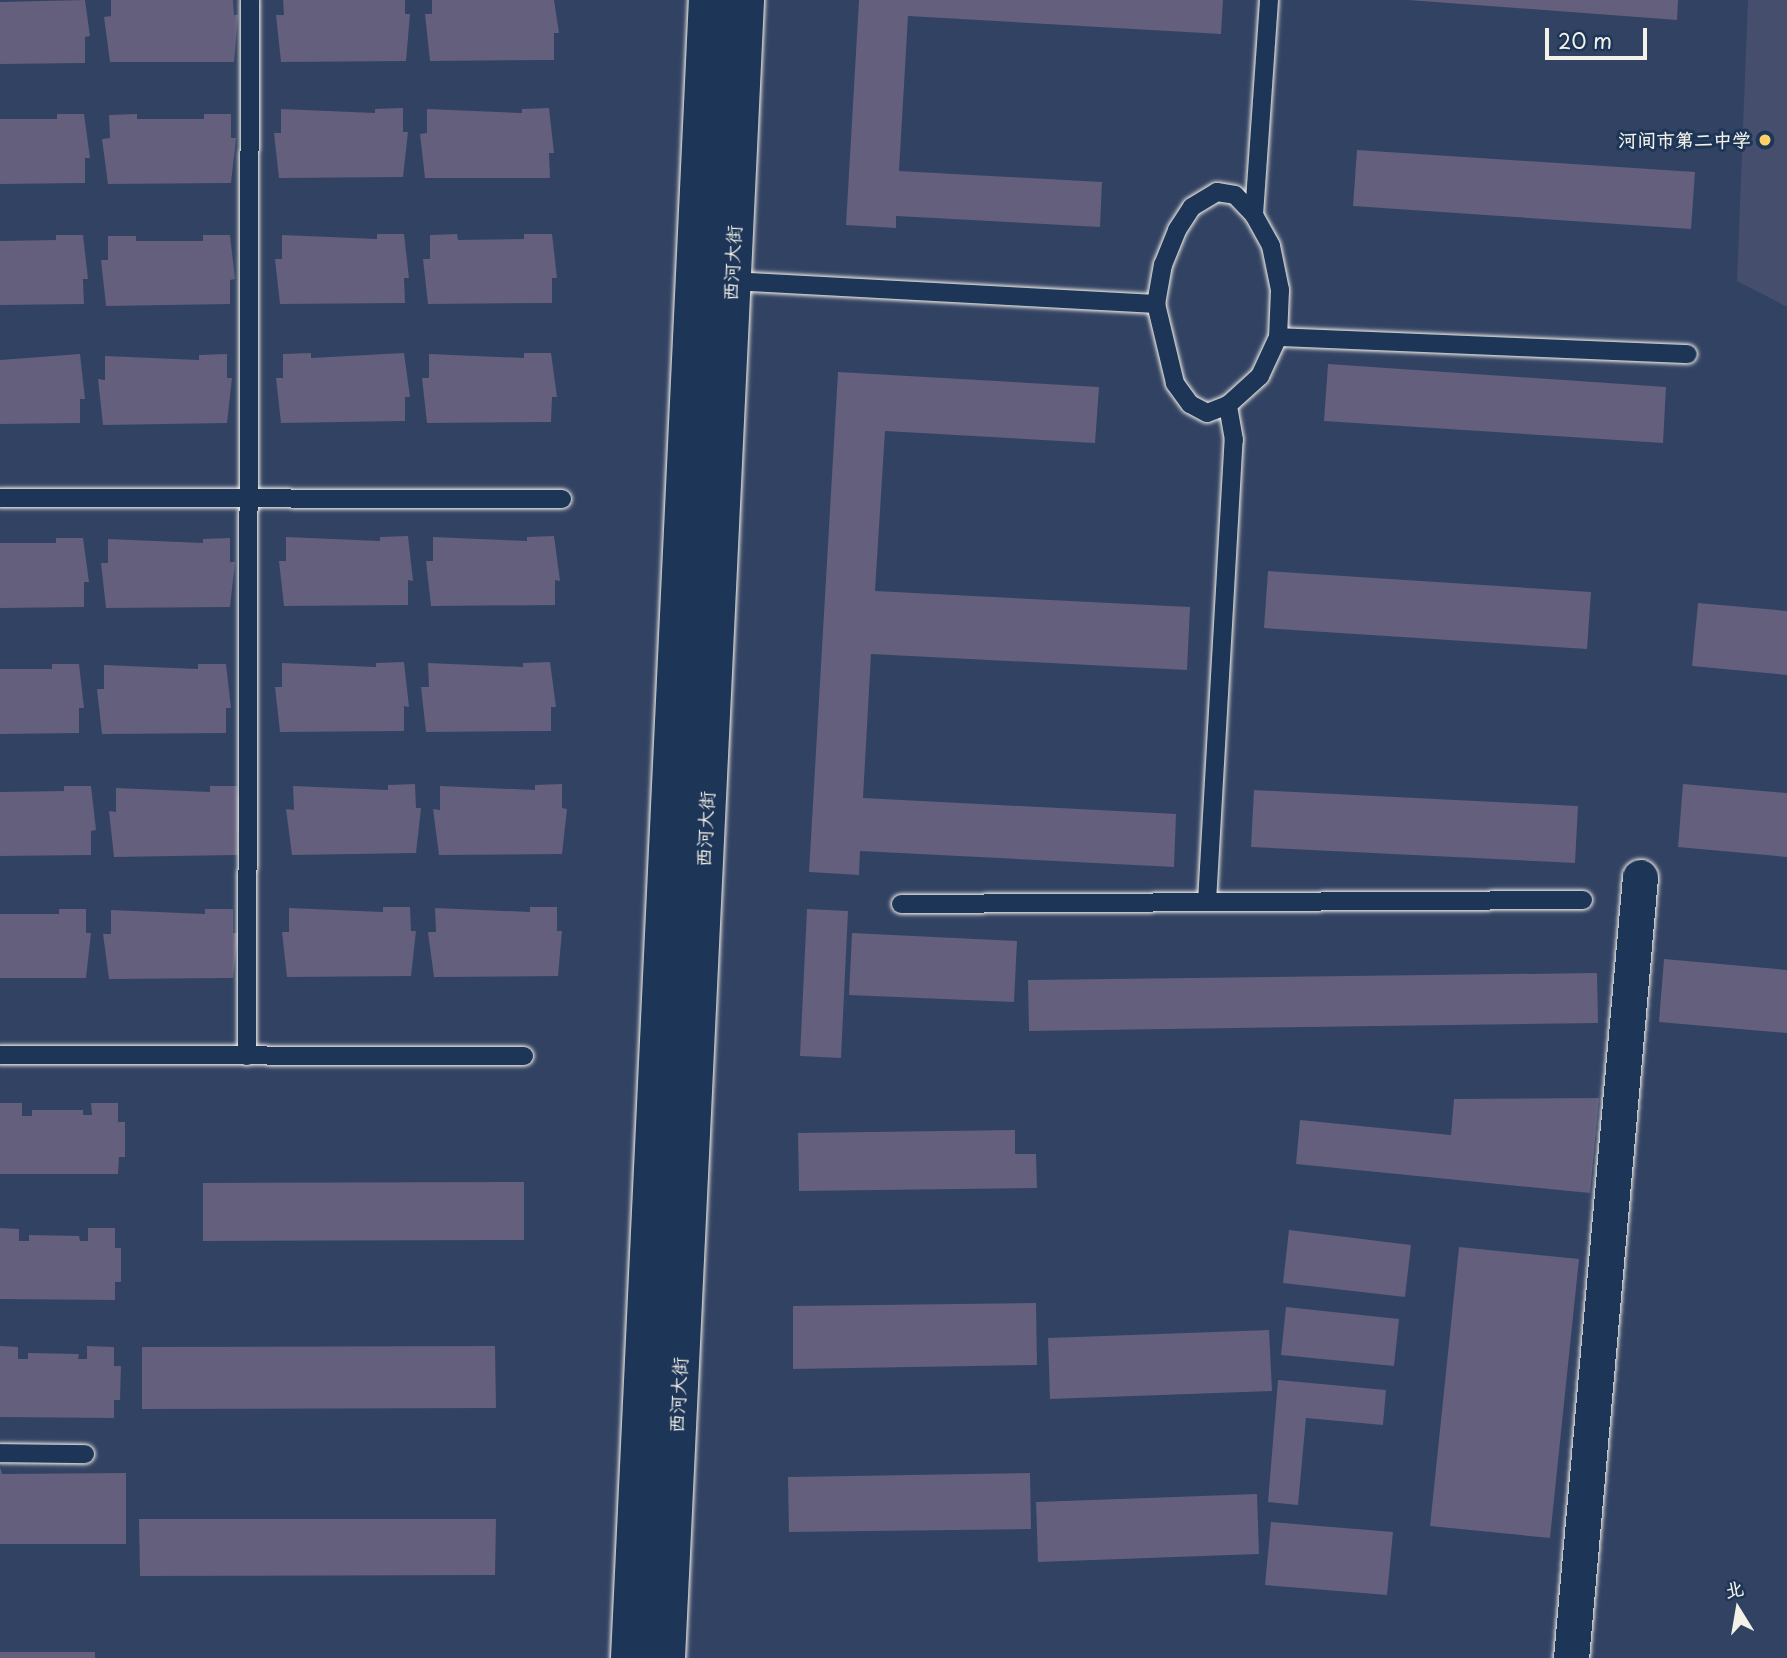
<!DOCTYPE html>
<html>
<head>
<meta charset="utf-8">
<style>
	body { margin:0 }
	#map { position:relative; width:1787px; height:1658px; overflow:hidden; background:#324262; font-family:"Playpen Sans","LXGW WenKai TC",sans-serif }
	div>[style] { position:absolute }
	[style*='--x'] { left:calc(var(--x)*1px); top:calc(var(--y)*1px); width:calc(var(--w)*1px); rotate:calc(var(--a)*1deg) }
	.built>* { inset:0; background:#454e6d }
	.building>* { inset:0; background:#635f7c }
	.roads { filter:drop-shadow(0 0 2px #f4f1e8) drop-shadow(0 0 2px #f4f1e8) }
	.service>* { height:18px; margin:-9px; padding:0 9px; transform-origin:9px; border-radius:9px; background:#1d3557 }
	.minor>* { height:35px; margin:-17.5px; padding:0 17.5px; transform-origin:17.5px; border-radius:17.5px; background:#1d3557 }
	.tertiary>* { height:38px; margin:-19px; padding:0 19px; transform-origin:19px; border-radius:19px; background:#1d3557 }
	.dots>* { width:19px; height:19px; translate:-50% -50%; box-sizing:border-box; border:4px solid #1d3557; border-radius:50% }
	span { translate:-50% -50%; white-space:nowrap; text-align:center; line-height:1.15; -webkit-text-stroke:6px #1d3557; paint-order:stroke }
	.poi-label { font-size:19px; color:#f4f1e8; font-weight:700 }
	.right { translate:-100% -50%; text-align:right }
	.street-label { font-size:19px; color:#f4f1e8 }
	.north { position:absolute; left:1703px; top:1574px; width:70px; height:70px; -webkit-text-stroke:5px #1d3557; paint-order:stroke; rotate:349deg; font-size:19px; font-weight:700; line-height:28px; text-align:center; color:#f4f1e8 }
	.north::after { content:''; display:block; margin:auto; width:24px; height:32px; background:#f4f1e8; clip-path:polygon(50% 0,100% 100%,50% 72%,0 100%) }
	.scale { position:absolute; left:1545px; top:28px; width:102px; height:32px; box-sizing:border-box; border:4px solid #f4f1e8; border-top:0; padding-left:9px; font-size:21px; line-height:24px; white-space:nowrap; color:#f4f1e8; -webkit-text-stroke:5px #1d3557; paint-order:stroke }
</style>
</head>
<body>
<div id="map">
	<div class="built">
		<i style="clip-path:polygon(1748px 0,1787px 0,1787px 307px,1737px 281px)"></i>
	</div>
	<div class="building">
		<i style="clip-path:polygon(85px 0,90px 36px,85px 37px,85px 63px,0 64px,0 2px)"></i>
		<i style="clip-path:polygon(111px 0,233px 0,234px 15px,238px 15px,234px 62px,110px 62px,104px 17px,111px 16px)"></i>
		<i style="clip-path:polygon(283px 0,405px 0,405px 14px,410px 14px,406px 61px,281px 62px,276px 15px,284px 15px)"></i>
		<i style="clip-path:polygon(432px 0,554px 0,559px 33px,554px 33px,554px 60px,430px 61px,425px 14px,432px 14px)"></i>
		<i style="clip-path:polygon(859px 0,1223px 0,1221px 34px,908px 16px,899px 171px,1102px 182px,1100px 227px,896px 216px,896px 228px,846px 225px)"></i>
		<i style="clip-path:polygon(1408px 0,1678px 0,1677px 20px)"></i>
		<i style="clip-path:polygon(403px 108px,403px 132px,408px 132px,403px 177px,279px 178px,274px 133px,281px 133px,281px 109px,375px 113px,375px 109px)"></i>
		<i style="clip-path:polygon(549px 108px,554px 153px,549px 153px,550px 178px,425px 178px,420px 134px,427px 133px,427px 109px,522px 113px,522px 109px)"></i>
		<i style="clip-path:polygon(57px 114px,84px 114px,90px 158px,85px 158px,85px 183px,0 184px,0 119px,57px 119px)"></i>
		<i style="clip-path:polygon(137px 114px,137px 119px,204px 119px,204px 114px,231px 114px,231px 138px,236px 138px,231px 183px,108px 184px,102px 139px,110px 138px,109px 115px)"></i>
		<i style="clip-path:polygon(1357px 150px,1695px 172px,1691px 229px,1353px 206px)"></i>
		<i style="clip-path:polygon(377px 234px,404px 234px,409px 278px,404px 278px,405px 303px,280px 304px,275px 259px,282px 259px,282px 235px,377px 239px)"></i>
		<i style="clip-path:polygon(457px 234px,458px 240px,524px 239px,524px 234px,552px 234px,557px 278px,552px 278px,552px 303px,428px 304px,423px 259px,430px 259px,430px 235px)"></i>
		<i style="clip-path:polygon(56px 235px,83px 235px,88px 279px,83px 279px,84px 304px,0 305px,0 241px,56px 240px)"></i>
		<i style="clip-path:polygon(203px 235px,230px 235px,235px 279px,230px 280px,230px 304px,106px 306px,101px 260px,108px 260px,108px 236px,136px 236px,136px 241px,203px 241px)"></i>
		<i style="clip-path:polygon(311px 353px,311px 358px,404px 353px,410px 397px,405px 397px,405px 421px,281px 423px,276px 378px,283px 378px,283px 354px)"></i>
		<i style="clip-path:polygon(524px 353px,551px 353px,557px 397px,552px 397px,551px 422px,427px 423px,422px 378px,429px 378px,429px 354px,524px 358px)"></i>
		<i style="clip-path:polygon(80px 354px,85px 399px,80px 399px,80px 423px,0 424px,0 360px)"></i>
		<i style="clip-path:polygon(227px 354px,227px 378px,232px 378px,227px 423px,103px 425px,98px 379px,105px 380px,105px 356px,199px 360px,199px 355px)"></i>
		<i style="clip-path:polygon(1328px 364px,1666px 387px,1663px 443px,1324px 421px)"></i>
		<i style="clip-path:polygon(838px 372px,1099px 387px,1095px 443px,885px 431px,875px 591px,1190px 607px,1187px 670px,871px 654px,863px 798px,1176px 814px,1174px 867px,860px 851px,859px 875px,809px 872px)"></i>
		<i style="clip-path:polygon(408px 536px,413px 581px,408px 580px,408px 605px,284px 606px,279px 561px,286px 561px,286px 537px,380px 541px,380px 537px)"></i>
		<i style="clip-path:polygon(554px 536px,560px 581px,555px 580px,555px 605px,431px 606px,426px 561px,433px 561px,433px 537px,527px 541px,527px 537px)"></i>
		<i style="clip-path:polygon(56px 538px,83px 538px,89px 582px,84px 582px,84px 607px,0 608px,0 543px,56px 543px)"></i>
		<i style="clip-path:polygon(230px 538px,230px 562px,235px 562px,230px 607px,106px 608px,101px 563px,108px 563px,108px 539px,203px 543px,203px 539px)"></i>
		<i style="clip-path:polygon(1268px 571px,1591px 592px,1587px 649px,1264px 628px)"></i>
		<i style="clip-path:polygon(1698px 603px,1787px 611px,1787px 675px,1692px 666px)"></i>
		<i style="clip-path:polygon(404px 662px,409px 707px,404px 706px,404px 731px,280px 732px,275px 687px,282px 687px,282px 663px,376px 667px,376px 663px)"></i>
		<i style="clip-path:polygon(550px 662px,556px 707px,551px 707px,551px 731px,426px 732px,421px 687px,429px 687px,428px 663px,523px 667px,523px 663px)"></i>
		<i style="clip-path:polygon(52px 664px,79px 664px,84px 708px,79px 708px,79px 733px,0 734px,0 669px,52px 669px)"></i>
		<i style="clip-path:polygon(198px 664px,226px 664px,231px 708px,226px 708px,226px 733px,102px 734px,97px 689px,104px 689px,104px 665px,198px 669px)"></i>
		<i style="clip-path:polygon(415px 784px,416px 808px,421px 808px,416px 853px,292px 855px,286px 809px,294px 810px,293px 786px,388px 790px,388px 785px)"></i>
		<i style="clip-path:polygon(562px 784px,562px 808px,567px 809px,562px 854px,439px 855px,433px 809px,440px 810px,440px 786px,535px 790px,535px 785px)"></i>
		<i style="clip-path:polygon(1683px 784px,1787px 793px,1787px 857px,1678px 847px)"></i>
		<i style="clip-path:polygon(64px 786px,91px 786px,96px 830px,91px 831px,91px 855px,0 856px,0 792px,64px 791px)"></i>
		<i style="clip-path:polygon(210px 786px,237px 786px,243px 830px,238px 831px,238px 855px,114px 857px,109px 811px,116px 812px,116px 788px,210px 792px)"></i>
		<i style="clip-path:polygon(1254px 790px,1578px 806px,1575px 863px,1251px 847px)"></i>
		<i style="clip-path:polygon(383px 907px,410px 907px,411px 931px,416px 931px,411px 976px,287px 977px,282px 932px,289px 932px,289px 908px,383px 912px)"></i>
		<i style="clip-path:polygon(530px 907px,557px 907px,557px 931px,562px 931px,558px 976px,434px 977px,428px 932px,436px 932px,435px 908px,530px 912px)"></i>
		<i style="clip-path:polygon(59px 909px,86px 909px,86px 933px,91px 933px,86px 978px,0 978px,0 914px,59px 914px)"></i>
		<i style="clip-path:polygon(205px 909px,233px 909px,233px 933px,238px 933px,233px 978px,109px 979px,103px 934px,111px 934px,111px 910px,205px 914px)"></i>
		<i style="clip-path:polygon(807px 909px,848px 911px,841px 1058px,800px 1056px)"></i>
		<i style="clip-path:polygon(852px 933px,1017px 941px,1014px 1002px,849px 995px)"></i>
		<i style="clip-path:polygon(1664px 959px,1787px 970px,1787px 1033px,1659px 1022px)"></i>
		<i style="clip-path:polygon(1597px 973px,1598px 1023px,1029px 1031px,1028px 980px)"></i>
		<i style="clip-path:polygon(1599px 1098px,1590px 1193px,1296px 1164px,1300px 1120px,1451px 1135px,1454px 1099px)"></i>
		<i style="clip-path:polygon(0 1103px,22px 1103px,22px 1116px,32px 1116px,32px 1110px,83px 1110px,83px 1115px,92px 1115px,91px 1103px,118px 1103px,118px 1122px,125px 1122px,125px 1157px,119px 1157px,118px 1174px,0 1174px)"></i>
		<i style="clip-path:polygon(1015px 1130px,1015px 1154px,1036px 1154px,1037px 1188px,799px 1191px,798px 1133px)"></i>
		<i style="clip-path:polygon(524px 1182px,524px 1240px,203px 1241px,203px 1183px)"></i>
		<i style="clip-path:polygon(0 1228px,19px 1229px,19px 1241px,29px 1241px,29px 1235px,79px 1236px,80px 1241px,88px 1241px,88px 1228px,115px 1228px,115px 1248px,121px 1248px,121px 1282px,115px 1282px,115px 1300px,0 1299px)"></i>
		<i style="clip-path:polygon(1289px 1230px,1411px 1245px,1405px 1297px,1283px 1283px)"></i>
		<i style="clip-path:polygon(1459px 1247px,1579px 1259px,1550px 1538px,1430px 1526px)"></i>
		<i style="clip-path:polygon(1036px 1303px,1037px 1365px,793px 1369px,793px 1306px)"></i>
		<i style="clip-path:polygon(1286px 1307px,1399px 1319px,1394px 1366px,1281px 1355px)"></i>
		<i style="clip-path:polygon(1269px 1330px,1272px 1391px,1050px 1399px,1048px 1338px)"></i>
		<i style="clip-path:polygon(0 1346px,18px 1347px,18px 1359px,28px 1359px,28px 1353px,79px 1354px,78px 1359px,87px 1359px,87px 1346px,114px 1347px,114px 1366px,121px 1366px,120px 1400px,114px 1400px,114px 1418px,0 1417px)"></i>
		<i style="clip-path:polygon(495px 1346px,496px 1408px,142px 1409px,142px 1347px)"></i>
		<i style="clip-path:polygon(1278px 1380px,1386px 1390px,1383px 1425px,1306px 1418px,1298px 1505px,1268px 1502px)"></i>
		<i style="clip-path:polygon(0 1467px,2px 1474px,126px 1473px,126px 1544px,0 1544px)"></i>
		<i style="clip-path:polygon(1030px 1473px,1031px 1529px,789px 1532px,788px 1477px)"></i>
		<i style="clip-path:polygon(1257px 1494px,1259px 1554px,1038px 1562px,1036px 1502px)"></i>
		<i style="clip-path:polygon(139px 1519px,496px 1519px,495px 1575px,140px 1576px)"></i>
		<i style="clip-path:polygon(1271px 1522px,1393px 1532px,1387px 1595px,1265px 1585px)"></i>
		<i style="clip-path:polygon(0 1652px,95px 1652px,95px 1658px,0 1658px)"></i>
	</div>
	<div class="roads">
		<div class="service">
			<i style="--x:1217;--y:192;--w:18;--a:9"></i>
			<i style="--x:1235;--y:195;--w:28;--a:46"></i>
			<i style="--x:1254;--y:215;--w:35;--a:61"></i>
			<i style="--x:1271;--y:246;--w:45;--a:78.4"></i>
			<i style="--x:1280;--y:290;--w:47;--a:92.4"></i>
			<i style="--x:1278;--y:337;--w:43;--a:114.8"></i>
			<i style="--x:1260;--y:376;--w:43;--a:137.8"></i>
			<i style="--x:1228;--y:405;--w:22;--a:159"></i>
			<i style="--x:1207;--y:413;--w:19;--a:-152"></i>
			<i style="--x:1190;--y:404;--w:26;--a:-126"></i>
			<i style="--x:1175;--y:383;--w:81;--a:-103.5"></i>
			<i style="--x:1156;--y:304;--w:40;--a:-80"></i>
			<i style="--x:1163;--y:265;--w:38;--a:-68"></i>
			<i style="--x:1177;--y:230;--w:27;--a:-57"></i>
			<i style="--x:1192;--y:207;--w:29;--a:-31"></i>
			<i style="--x:1254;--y:215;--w:216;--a:-86"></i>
			<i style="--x:731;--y:281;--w:426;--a:3.1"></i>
			<i style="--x:1278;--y:337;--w:410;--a:2.4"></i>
			<i style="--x:0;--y:498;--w:562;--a:0.1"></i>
			<i style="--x:1207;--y:902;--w:463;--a:-86.7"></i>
			<i style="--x:1234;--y:440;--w:36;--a:-100"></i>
			<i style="--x:901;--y:904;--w:682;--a:-0.34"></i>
			<i style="--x:0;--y:1055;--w:524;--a:0.11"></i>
			<i style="--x:247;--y:1056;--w:1056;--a:-89.84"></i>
			<i style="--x:0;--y:1453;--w:85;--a:0.7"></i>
		</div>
		<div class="minor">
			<i style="--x:1571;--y:1658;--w:784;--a:-84.95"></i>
		</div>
		<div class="tertiary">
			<i style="--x:630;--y:1658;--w:1660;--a:-87.31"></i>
			<i style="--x:666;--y:1658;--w:1660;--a:-87.27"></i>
		</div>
	</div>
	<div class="dots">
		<i style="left:1765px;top:140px;background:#ffd166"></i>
	</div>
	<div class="poi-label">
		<span class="right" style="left:1751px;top:140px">河间市第二中学</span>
	</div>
	<div class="street-label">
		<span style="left:732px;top:263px;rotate:-87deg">西河大街</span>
		<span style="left:705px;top:829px;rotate:-87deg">西河大街</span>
		<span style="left:678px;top:1395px;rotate:-87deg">西河大街</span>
	</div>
	<div class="north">北</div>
	<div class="scale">20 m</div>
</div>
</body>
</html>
